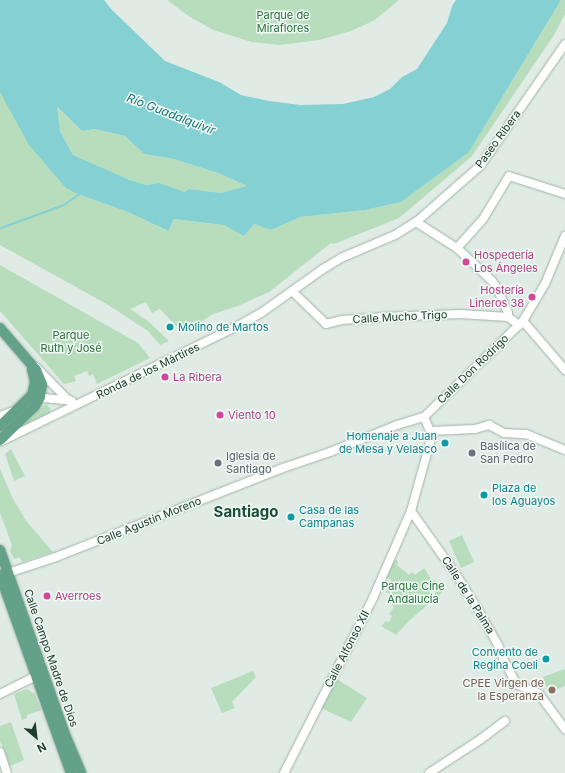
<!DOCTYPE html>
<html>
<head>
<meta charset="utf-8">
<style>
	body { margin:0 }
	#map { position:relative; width:565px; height:773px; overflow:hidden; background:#dfebe4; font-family:Inter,sans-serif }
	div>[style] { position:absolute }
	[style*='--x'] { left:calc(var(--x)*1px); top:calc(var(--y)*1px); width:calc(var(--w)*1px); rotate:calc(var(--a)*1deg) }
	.green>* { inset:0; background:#b7ddbd }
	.water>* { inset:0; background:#85d0d2 }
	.stream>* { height:2px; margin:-1px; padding:0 1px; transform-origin:1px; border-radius:1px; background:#85d0d2 }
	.roads { filter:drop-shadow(0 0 1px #a2b3aa) drop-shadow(0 0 1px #a2b3aa) }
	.minor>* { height:8px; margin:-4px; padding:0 4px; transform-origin:4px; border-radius:4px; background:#fff }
	.major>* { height:10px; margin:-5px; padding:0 5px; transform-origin:5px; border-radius:5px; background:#63a289 }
	.dots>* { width:11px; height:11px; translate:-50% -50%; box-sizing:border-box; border:2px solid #f0f8f3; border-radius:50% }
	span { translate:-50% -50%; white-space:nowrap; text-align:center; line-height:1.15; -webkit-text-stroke:3px #f0f8f3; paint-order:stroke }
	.park-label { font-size:11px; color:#29733c }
	.street-label { font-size:11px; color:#203c30 }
	.hotel-label { font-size:11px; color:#b23c85 }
	.left { translate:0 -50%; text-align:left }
	.right { translate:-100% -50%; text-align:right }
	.culture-label { font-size:11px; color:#0d838f }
	.worship-label { font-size:11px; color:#5b616d }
	.education-label { font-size:11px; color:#785e54 }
	.water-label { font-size:12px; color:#197579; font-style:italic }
	.district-label { font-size:15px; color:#1c4e3b; font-weight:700 }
	.north { position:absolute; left:16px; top:717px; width:40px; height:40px; -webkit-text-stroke:3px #f0f8f3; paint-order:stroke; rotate:152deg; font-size:11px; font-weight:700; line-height:16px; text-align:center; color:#203c30 }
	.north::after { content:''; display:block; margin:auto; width:14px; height:18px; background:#203c30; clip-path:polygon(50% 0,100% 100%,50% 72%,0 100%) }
</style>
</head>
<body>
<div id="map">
	<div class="green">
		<i style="clip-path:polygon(167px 0,399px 0,375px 20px,351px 31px,319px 40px,280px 45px,252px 42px,213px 30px,187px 15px)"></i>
		<i style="clip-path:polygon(561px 0,565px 0,565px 14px,554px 35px,472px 156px,458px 168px,399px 218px,334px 244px,331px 243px,269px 292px,238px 306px,213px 314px,183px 333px,160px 309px,152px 313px,146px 302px,130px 309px,149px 322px,169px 341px,160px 345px,148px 331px,105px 303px,0 245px,0 92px,66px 188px,75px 193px,128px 212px,167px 231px,174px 219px,224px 225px,244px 236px,254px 224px,271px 230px,300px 217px,365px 210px,401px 202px,469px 152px)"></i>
		<i style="clip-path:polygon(56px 107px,82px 131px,95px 129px,125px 136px,144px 154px,174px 159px,221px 174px,248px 186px,221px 193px,189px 189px,185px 192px,159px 183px,146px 185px,130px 180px,73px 155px,60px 131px)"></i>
		<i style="clip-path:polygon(0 265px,138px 343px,150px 358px,97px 384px,93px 374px,89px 376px,87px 371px,74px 376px,76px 381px,64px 384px,0 311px)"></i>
		<i style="clip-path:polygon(46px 404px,51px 409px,48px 415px,18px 429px)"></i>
		<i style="clip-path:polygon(11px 449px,25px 476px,14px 481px,5px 454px)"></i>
		<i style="clip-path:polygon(0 469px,13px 499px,27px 522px,53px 552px,22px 562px,20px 557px,14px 559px,10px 551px,12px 545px,0 513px)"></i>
		<i style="clip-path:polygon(462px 535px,474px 562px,461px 568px,449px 541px)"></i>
		<i style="clip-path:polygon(393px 559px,398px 561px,397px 565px,409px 575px,412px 572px,415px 575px,424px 568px,431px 579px,440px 583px,445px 590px,411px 619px,396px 635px,381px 626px,386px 621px,389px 622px,392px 616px,389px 614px,394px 607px,392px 606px,395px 596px,386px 592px,391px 579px,384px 577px)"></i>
		<i style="clip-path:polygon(565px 669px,565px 686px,548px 693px,543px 677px)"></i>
		<i style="clip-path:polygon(253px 671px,256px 677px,232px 702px,235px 708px,222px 713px,211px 688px)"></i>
		<i style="clip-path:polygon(335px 678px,367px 698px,351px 722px,321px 708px)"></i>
		<i style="clip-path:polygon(27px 689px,35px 694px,41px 710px,27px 715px,27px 718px,22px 720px,14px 694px)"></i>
		<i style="clip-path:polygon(11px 722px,24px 760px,10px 766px,0 741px,0 726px)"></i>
	</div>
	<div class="water">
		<i style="clip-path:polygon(evenodd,0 0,104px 0,111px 9px,165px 61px,219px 82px,241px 95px,269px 101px,300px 105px,343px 104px,374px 97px,390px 89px,402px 77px,417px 69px,447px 23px,452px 6px,456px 0,561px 0,469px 152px,401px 202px,365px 210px,300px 217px,271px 230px,254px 224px,244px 236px,224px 225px,174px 219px,168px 231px,128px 212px,75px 193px,66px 188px,29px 145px,0 92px,0 0,57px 107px,82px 131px,95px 129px,125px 136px,144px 154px,174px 159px,221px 174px,247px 186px,221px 193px,189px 189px,185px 192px,159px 183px,146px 185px,130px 180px,73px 155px,60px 131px,57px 107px)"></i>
	</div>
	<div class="stream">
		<i style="--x:1;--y:228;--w:67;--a:-20.1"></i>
		<i style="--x:64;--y:205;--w:19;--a:-35"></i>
	</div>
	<div class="roads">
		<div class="minor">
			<i style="--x:416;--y:222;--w:49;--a:32.4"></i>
			<i style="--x:457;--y:248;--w:48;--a:43.3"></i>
			<i style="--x:492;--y:281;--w:9;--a:54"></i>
			<i style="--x:497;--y:288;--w:27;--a:66"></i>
			<i style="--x:508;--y:313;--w:4;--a:90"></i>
			<i style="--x:457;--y:248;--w:39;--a:-48"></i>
			<i style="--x:483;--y:219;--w:50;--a:-58.8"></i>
			<i style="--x:509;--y:176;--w:59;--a:17.8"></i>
			<i style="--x:292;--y:291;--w:47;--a:44.1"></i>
			<i style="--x:326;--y:324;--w:16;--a:-14"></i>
			<i style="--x:342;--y:320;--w:39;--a:-4"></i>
			<i style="--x:381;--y:317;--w:80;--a:-2.1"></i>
			<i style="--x:461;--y:314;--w:47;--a:3.7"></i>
			<i style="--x:508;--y:317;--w:14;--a:36"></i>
			<i style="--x:523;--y:321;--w:65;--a:49.4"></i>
			<i style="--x:36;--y:367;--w:45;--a:45.9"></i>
			<i style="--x:67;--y:399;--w:5;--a:22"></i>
			<i style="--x:35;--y:397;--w:36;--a:6"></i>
			<i style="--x:0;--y:416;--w:15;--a:-20"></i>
			<i style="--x:430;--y:431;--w:45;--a:-2.5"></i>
			<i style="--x:475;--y:429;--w:15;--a:-16"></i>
			<i style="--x:489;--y:425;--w:17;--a:28"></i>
			<i style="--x:504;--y:433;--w:22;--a:3"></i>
			<i style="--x:526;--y:434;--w:42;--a:22.3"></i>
			<i style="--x:2;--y:441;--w:256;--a:-26"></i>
			<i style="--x:232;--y:329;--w:33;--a:-29"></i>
			<i style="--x:261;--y:313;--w:76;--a:-35.4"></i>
			<i style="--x:323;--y:269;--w:21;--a:-31"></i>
			<i style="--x:341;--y:258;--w:59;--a:-23.1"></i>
			<i style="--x:395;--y:235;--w:25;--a:-32"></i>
			<i style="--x:416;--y:222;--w:86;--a:-41.2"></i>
			<i style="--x:481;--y:165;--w:147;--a:-55.2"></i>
			<i style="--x:411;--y:511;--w:80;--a:54.7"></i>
			<i style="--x:457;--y:576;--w:38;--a:58"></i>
			<i style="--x:477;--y:608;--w:43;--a:60.4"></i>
			<i style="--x:498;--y:645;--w:14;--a:69"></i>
			<i style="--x:503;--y:658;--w:29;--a:63"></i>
			<i style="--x:516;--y:684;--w:25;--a:23"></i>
			<i style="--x:539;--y:694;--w:44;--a:53.4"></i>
			<i style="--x:8;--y:573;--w:51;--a:-18.4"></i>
			<i style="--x:56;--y:557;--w:241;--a:-21.4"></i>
			<i style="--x:280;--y:469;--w:53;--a:-18.8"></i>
			<i style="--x:330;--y:452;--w:72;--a:-21.9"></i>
			<i style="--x:397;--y:425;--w:28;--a:-17"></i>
			<i style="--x:424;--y:417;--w:138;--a:-44.1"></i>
			<i style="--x:523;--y:321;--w:43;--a:-59.3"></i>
			<i style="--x:545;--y:284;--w:52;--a:-67.4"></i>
			<i style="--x:0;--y:694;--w:40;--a:-26.6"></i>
			<i style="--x:0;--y:752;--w:22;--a:72"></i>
			<i style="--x:284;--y:773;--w:196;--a:-63"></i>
			<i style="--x:373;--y:598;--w:95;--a:-66.4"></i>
			<i style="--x:411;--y:511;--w:75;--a:-74.5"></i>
			<i style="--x:431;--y:439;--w:8;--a:-97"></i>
			<i style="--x:430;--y:431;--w:15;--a:-113"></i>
			<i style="--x:429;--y:773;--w:62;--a:-33.2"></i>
			<i style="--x:481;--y:739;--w:30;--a:-37"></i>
		</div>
		<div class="major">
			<i style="--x:0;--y:328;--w:55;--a:49.4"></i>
			<i style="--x:36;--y:370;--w:15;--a:67"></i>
			<i style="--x:42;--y:384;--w:13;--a:99"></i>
			<i style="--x:40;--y:397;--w:10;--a:119"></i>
			<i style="--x:35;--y:406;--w:49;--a:135.8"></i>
			<i style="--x:0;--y:426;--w:45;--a:-44.1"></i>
			<i style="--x:32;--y:395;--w:13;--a:-77"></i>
			<i style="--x:35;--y:382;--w:13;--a:-103"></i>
			<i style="--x:0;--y:550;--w:198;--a:70.6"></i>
			<i style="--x:66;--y:737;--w:39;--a:67"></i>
			<i style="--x:0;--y:575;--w:210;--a:70.3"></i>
		</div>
	</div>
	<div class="dots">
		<i style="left:466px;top:262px;background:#d1479c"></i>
		<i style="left:532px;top:297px;background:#d1479c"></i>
		<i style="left:170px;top:327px;background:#0f9aa8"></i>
		<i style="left:165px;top:377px;background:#d1479c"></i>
		<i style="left:220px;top:415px;background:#d1479c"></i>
		<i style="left:445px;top:443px;background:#0f9aa8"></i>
		<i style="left:472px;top:453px;background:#6b7280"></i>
		<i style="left:218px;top:463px;background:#6b7280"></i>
		<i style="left:484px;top:495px;background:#0f9aa8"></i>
		<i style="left:291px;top:517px;background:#0f9aa8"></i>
		<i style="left:47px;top:596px;background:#d1479c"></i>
		<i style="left:546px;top:659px;background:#0f9aa8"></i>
		<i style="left:552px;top:690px;background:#8d6e63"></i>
	</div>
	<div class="park-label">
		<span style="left:283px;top:22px">Parque de<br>Miraflores</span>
		<span style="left:71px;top:342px">Parque<br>Ruth y José</span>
		<span style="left:413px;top:593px">Parque Cine<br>Andalucía</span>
	</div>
	<div class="street-label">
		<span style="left:498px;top:139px;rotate:-54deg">Paseo Ribera</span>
		<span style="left:400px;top:317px;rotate:-3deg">Calle Mucho Trigo</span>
		<span style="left:473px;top:369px;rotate:-44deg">Calle Don Rodrigo</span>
		<span style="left:148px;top:371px;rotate:-26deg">Ronda de los Mártires</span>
		<span style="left:149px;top:521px;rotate:-22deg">Calle Agustín Moreno</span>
		<span style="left:468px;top:595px;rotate:58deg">Calle de la Palma</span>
		<span style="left:347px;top:649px;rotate:-63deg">Calle Alfonso XII</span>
		<span style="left:51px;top:658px;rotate:71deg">Calle Campo Madre de Dios</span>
	</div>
	<div class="hotel-label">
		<span class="left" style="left:474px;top:262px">Hospedería<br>Los Ángeles</span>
		<span class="right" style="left:524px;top:297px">Hostería<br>Lineros 38</span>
		<span class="left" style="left:173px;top:377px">La Ribera</span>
		<span class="left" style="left:228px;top:415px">Viento 10</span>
		<span class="left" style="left:55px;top:596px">Averroes</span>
	</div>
	<div class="culture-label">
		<span class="left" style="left:178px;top:327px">Molino de Martos</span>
		<span class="right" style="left:437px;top:443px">Homenaje a Juan<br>de Mesa y Velasco</span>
		<span class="left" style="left:492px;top:495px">Plaza de<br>los Aguayos</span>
		<span class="left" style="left:299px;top:517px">Casa de las<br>Campanas</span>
		<span class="right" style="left:538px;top:659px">Convento de<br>Regina Coeli</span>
	</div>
	<div class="worship-label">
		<span class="left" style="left:480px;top:453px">Basílica de<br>San Pedro</span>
		<span class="left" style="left:226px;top:463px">Iglesia de<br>Santiago</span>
	</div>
	<div class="education-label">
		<span class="right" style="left:544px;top:690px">CPEE Virgen de<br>la Esperanza</span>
	</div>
	<div class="water-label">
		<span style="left:171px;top:114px;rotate:21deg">Río Guadalquivir</span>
	</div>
	<div class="district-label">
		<span style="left:246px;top:512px">Santiago</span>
	</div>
	<div class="north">N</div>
</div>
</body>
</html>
